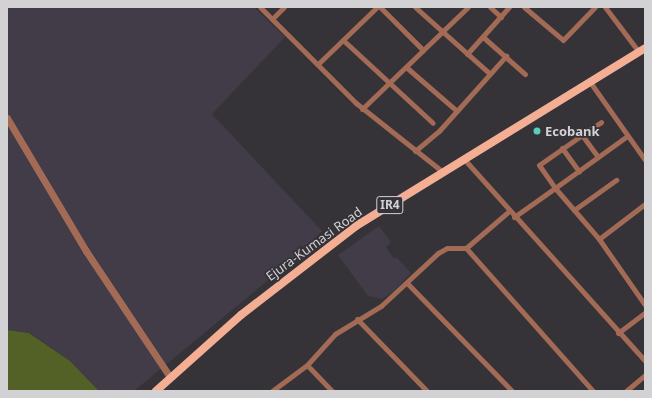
<!DOCTYPE html>
<html>
<head>
<meta charset="utf-8">
<style>
	body { margin:0 }
	#map { position:relative; width:652px; height:398px; overflow:hidden; background:#353338; font-family:"Noto Sans",sans-serif }
	div>[style] { position:absolute }
	[style*='--x'] { left:calc(var(--x)*1px); top:calc(var(--y)*1px); width:calc(var(--w)*1px); rotate:calc(var(--a)*1deg) }
	.built>* { inset:0; background:#413c47 }
	.green>* { inset:0; background:#546126 }
	.minor>* { height:5px; margin:-2.5px; padding:0 2.5px; transform-origin:2.5px; border-radius:2.5px; background:#a36b55 }
	.tertiary>* { height:7px; margin:-3.5px; padding:0 3.5px; transform-origin:3.5px; border-radius:3.5px; background:#a36b55 }
	.primary>* { height:8px; margin:-4px; padding:0 4px; transform-origin:4px; border-radius:4px; background:#f4ae93 }
	.dots>* { width:11px; height:11px; translate:-50% -50%; box-sizing:border-box; border:2px solid #353338; border-radius:50% }
	span { translate:-50% -50%; white-space:nowrap; text-align:center; line-height:1.15; -webkit-text-stroke:3.5px #353338; paint-order:stroke }
	.shield-label span { padding:1px 3px; background:#353338; border:1px solid; border-radius:3px; -webkit-text-stroke-width:0 }
	.shield-label { font-size:12px; color:#d2d1d4; font-weight:700 }
	.poi-label { font-size:13px; color:#d2d1d4; font-weight:700 }
	.left { translate:0 -50%; text-align:left }
	.street-label { font-size:13px; color:#d2d1d4 }
	.frame { position:absolute; inset:0; border:8px solid #d2d1d4; pointer-events:none }
</style>
</head>
<body>
<div id="map">
	<div class="built">
		<i style="clip-path:polygon(7px 7px,254px 7px,285px 37px,212px 114px,322px 231px,284px 267px,134px 391px,99px 391px,70px 361px,30px 333px,7px 330px)"></i>
		<i style="clip-path:polygon(379px 226px,391px 242px,386px 247px,394px 259px,396px 257px,411px 273px,393px 292px,382px 299px,368px 296px,338px 255px)"></i>
	</div>
	<div class="green">
		<i style="clip-path:polygon(7px 330px,29px 333px,70px 361px,99px 391px,7px 391px)"></i>
	</div>
	<div class="minor">
		<i style="--x:260;--y:7;--w:136;--a:45"></i>
		<i style="--x:356;--y:103;--w:111;--a:38.4"></i>
		<i style="--x:380;--y:7;--w:61;--a:45"></i>
		<i style="--x:415;--y:7;--w:99;--a:41.7"></i>
		<i style="--x:490;--y:7;--w:15;--a:42"></i>
		<i style="--x:524;--y:7;--w:51;--a:40.2"></i>
		<i style="--x:563;--y:40;--w:46;--a:-45.9"></i>
		<i style="--x:605;--y:7;--w:56;--a:52.9"></i>
		<i style="--x:272;--y:19;--w:17;--a:-45"></i>
		<i style="--x:483;--y:37;--w:56;--a:41.4"></i>
		<i style="--x:343;--y:40;--w:122;--a:42.7"></i>
		<i style="--x:467;--y:54;--w:63;--a:-48.2"></i>
		<i style="--x:318;--y:64;--w:82;--a:-44"></i>
		<i style="--x:406;--y:67;--w:67;--a:40.8"></i>
		<i style="--x:590;--y:82;--w:95;--a:54.8"></i>
		<i style="--x:362;--y:109;--w:147;--a:-43.9"></i>
		<i style="--x:582;--y:135;--w:52;--a:145.1"></i>
		<i style="--x:539;--y:165;--w:28;--a:55"></i>
		<i style="--x:555;--y:188;--w:89;--a:-35.8"></i>
		<i style="--x:562;--y:148;--w:29;--a:54"></i>
		<i style="--x:415;--y:151;--w:31;--a:-40"></i>
		<i style="--x:439;--y:131;--w:101;--a:-48.2"></i>
		<i style="--x:598;--y:157;--w:27;--a:-126"></i>
		<i style="--x:582;--y:135;--w:23;--a:-34"></i>
		<i style="--x:464;--y:159;--w:271;--a:48.1"></i>
		<i style="--x:574;--y:210;--w:52;--a:-35.5"></i>
		<i style="--x:514;--y:217;--w:50;--a:-35.3"></i>
		<i style="--x:555;--y:188;--w:67;--a:49.2"></i>
		<i style="--x:599;--y:239;--w:58;--a:-37.3"></i>
		<i style="--x:599;--y:239;--w:80;--a:55.1"></i>
		<i style="--x:466;--y:248;--w:191;--a:48.4"></i>
		<i style="--x:407;--y:283;--w:151;--a:45.8"></i>
		<i style="--x:357;--y:319;--w:100;--a:45.8"></i>
		<i style="--x:618;--y:333;--w:34;--a:-37"></i>
		<i style="--x:307;--y:365;--w:36;--a:46"></i>
		<i style="--x:272;--y:391;--w:44;--a:-36.6"></i>
		<i style="--x:307;--y:365;--w:42;--a:-47.9"></i>
		<i style="--x:335;--y:334;--w:54;--a:-31.3"></i>
		<i style="--x:381;--y:306;--w:78;--a:-42.9"></i>
		<i style="--x:438;--y:253;--w:10;--a:-29"></i>
		<i style="--x:447;--y:248;--w:19;--a:0"></i>
		<i style="--x:466;--y:248;--w:57;--a:-40.7"></i>
		<i style="--x:626;--y:391;--w:25;--a:-40"></i>
	</div>
	<div class="tertiary">
		<i style="--x:7;--y:118;--w:155;--a:59.3"></i>
		<i style="--x:86;--y:251;--w:151;--a:56.3"></i>
	</div>
	<div class="primary">
		<i style="--x:156;--y:391;--w:114;--a:-41.8"></i>
		<i style="--x:241;--y:315;--w:145;--a:-37.7"></i>
		<i style="--x:356;--y:226;--w:339;--a:-31.6"></i>
	</div>
	<div class="dots">
		<i style="left:537px;top:131px;background:#5bcebb"></i>
	</div>
	<div class="shield-label">
		<span style="left:390px;top:205px">IR4</span>
	</div>
	<div class="poi-label">
		<span class="left" style="left:545px;top:131px">Ecobank</span>
	</div>
	<div class="street-label">
		<span style="left:314px;top:244px;rotate:-36deg">Ejura-Kumasi Road</span>
	</div>
	<div class="frame"></div>
</div>
</body>
</html>
